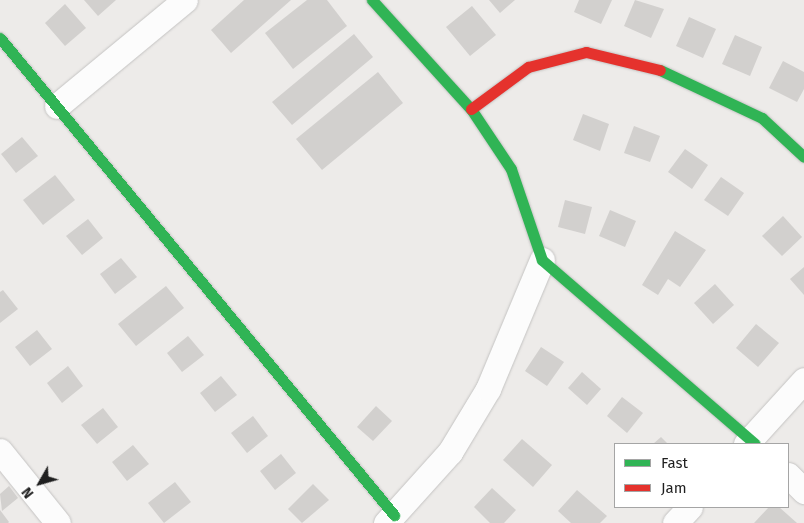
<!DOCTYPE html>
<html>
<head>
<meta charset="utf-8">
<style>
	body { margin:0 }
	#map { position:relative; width:804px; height:523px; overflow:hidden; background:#edebe9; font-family:"Fira Sans",sans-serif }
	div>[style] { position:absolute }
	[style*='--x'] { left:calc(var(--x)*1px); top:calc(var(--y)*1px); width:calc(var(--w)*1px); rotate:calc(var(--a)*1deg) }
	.building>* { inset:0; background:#d2d0ce }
	.roads { filter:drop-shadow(0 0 1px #c4c3c2) drop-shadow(0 0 1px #c4c3c2) }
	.street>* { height:25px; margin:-12.5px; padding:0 12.5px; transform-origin:12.5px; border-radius:12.5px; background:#fcfcfc }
	.fast>* { height:11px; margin:-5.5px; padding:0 5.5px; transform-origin:5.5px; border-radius:5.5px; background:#30b455 }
	.jam>* { height:11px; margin:-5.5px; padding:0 5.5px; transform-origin:5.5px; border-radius:5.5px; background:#e5322d }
	span { translate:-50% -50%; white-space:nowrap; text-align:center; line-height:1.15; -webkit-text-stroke:4.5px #fff; paint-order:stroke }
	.legend { position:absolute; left:614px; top:443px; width:175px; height:65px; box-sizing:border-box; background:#fff; border:1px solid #a5a5a5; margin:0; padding:6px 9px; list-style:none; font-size:15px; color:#1f1f1f }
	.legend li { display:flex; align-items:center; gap:10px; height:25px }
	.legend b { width:25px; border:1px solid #a5a5a5 }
	.north { position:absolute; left:15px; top:458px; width:50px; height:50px; -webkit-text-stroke:4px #fff; paint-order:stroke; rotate:232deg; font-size:14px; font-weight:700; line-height:20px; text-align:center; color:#1f1f1f }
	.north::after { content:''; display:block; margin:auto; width:18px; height:22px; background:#1f1f1f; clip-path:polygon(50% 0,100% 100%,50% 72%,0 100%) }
</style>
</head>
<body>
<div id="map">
	<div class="building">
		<i style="clip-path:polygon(84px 0,116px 0,98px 16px)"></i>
		<i style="clip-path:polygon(244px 0,291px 0,231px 53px,211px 30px)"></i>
		<i style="clip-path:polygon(307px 0,327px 0,347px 26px,293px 69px,265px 33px)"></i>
		<i style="clip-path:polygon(489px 0,515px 0,500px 13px)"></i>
		<i style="clip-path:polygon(579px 0,612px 0,601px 24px,574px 12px)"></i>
		<i style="clip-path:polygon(635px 0,664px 9px,651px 38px,624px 26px)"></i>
		<i style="clip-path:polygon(65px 4px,86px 28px,65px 46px,45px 23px)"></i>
		<i style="clip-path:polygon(472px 6px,496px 35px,470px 56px,446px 27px)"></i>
		<i style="clip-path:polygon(689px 17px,716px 29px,703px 58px,676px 46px)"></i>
		<i style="clip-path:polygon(354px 34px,373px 57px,292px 125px,272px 102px)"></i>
		<i style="clip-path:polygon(735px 35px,762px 47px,750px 76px,722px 64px)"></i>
		<i style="clip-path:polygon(783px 61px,804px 72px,804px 89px,797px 102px,769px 88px)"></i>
		<i style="clip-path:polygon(378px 72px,403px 103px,322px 170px,296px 139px)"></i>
		<i style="clip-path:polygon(583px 114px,609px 124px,600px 151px,573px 140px)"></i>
		<i style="clip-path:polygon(634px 126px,660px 136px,650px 162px,624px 153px)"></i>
		<i style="clip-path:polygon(22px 137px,38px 156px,16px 173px,1px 154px)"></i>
		<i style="clip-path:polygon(685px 149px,708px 165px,692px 189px,668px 172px)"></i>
		<i style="clip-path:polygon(55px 175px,75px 200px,43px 225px,23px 200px)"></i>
		<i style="clip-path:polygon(721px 177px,744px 193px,728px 216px,704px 200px)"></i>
		<i style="clip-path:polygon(565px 200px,592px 207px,585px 234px,558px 227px)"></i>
		<i style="clip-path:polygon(610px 210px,636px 221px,625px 247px,599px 236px)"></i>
		<i style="clip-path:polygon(783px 216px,802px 237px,782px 256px,762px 236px)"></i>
		<i style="clip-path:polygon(88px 219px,103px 238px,82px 255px,66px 236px)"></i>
		<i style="clip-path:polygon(675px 231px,706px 250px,680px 287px,668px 279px,658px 295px,642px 285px)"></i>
		<i style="clip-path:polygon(121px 258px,137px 277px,115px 294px,100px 274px)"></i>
		<i style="clip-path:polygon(804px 267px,804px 295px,790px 279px)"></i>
		<i style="clip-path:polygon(715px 284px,734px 305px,713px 324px,694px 303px)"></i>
		<i style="clip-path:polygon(166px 286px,184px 308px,136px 346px,118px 324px)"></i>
		<i style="clip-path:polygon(3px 290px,18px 309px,0 323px,0 292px)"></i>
		<i style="clip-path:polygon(756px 324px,779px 343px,758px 367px,736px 348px)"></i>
		<i style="clip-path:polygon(37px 330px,52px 349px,30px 366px,15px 347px)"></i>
		<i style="clip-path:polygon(188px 336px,204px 355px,182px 372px,167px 353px)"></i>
		<i style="clip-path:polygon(541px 347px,564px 362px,547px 386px,525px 371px)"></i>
		<i style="clip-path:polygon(68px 366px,83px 386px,62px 403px,47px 383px)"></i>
		<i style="clip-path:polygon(582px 372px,601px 389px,587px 405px,568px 388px)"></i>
		<i style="clip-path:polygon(221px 376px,237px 395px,215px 412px,200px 393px)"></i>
		<i style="clip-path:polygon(622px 397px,643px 413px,627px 433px,607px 416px)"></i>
		<i style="clip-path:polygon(376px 406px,392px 421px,373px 441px,357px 427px)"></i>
		<i style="clip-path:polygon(103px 408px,118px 427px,97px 444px,81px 425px)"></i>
		<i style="clip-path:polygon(253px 416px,268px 436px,247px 453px,231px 433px)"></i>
		<i style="clip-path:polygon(661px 437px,668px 444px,653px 444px)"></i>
		<i style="clip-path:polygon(522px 439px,552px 465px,533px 487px,503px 460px)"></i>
		<i style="clip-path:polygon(133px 445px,149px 464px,127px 481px,112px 462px)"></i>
		<i style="clip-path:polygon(281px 454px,296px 473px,275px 490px,260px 471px)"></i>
		<i style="clip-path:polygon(175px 482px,191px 502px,164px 523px,148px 503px)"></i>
		<i style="clip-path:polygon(313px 484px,329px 500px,302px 523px,288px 509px)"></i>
		<i style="clip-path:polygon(9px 486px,18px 498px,2px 511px,0 494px)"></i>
		<i style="clip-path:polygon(492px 488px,516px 510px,504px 523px,490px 523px,474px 507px)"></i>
		<i style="clip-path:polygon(577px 490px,607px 516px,600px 523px,571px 523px,558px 511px)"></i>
		<i style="clip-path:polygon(769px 507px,779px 507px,797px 523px,754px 523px)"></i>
		<i style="clip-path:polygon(0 510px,9px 522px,8px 523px,0 523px)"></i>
	</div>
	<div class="roads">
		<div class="street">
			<i style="--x:57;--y:106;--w:166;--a:-39.6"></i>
			<i style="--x:746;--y:444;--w:86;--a:-47.8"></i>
			<i style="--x:0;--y:451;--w:92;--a:51.1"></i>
			<i style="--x:788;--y:475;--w:23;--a:45"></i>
			<i style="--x:386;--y:523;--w:96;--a:-48"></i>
			<i style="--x:450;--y:452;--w:74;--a:-58.9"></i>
			<i style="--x:488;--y:389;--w:140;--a:-67.3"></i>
			<i style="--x:675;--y:523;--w:22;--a:-47"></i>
		</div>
		<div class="fast">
			<i style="--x:372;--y:0;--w:147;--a:47.8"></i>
			<i style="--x:471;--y:109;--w:72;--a:56.3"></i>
			<i style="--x:511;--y:169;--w:96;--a:71.2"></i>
			<i style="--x:542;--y:260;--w:281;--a:40.8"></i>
			<i style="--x:0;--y:38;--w:619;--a:50.44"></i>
			<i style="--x:660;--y:70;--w:113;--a:25.2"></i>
			<i style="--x:762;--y:118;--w:57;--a:42.9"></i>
		</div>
		<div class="jam">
			<i style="--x:471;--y:109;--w:71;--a:-36.4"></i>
			<i style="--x:528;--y:67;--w:60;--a:-14.5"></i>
			<i style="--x:586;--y:52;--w:76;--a:13.7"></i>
		</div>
	</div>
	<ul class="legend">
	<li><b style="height:6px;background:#30b455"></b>Fast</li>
	<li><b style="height:6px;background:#e5322d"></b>Jam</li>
	</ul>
	<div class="north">N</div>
</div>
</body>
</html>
